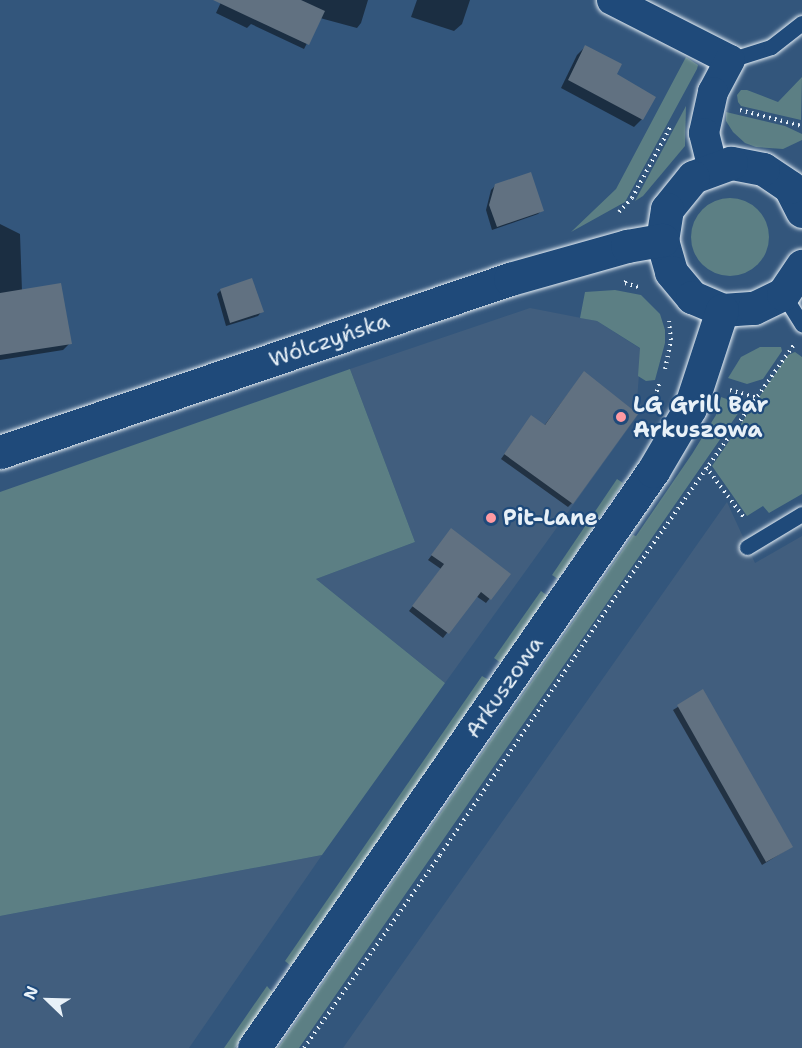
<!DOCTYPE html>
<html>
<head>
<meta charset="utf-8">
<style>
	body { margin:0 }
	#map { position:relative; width:802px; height:1048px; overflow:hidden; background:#33567c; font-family:"Shantell Sans",sans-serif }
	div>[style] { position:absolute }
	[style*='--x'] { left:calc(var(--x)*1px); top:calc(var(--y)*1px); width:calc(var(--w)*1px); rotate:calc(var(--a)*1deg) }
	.built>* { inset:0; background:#415e7e }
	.green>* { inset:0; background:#5c7f84 }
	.round { border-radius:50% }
	.shadow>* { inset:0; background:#0007 }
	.building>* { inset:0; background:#617181 }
	.path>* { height:4px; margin-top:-2px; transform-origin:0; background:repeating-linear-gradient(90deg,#e8f1f8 0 1.5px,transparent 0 6px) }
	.roads { filter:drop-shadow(0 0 2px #e8f1f8) drop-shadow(0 0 2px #e8f1f8) }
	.lane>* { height:15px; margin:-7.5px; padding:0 7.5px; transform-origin:7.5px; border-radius:7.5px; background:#1f4a7a }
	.street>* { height:30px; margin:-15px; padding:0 15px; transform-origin:15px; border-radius:15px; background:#1f4a7a }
	.secondary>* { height:33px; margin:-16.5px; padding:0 16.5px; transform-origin:16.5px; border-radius:16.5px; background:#1f4a7a }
	.dots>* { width:16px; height:16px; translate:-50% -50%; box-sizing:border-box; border:3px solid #1f4a7a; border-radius:50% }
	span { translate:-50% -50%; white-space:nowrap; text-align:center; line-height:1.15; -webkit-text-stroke:4.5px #1f4a7a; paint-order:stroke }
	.street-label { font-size:22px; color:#e8f1f8 }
	.poi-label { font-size:22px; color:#e8f1f8; font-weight:700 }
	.left { translate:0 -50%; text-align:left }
	.north { position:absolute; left:18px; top:970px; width:60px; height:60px; -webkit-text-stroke:4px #1f4a7a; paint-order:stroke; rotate:293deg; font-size:16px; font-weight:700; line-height:24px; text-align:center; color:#e8f1f8 }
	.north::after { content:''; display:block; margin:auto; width:21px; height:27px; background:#e8f1f8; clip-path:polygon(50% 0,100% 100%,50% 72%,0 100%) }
</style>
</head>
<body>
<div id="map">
	<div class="built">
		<i style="clip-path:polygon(530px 308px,597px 321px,641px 349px,637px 400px,643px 408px,445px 683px,316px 579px,415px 542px,350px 369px)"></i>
		<i style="clip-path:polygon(727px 502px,755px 563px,802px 536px,802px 1048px,343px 1048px)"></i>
		<i style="clip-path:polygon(322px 855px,189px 1048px,0 1048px,0 916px)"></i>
	</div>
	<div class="green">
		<i style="clip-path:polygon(686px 57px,698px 65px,697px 69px,625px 202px,571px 232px,616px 189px)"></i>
		<i style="clip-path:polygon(802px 77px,801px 120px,741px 106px,738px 102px,737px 95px,741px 90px,747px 90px,778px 102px)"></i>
		<i style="clip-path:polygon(686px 106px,685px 146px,643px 196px,635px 201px)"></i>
		<i style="clip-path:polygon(726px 112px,785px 126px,802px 134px,802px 140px,783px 149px,756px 147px,745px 143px,733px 132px,726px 121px)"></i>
		<i class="round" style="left:691px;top:198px;width:78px;height:78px"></i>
		<i style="clip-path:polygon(615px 290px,641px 295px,660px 314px,665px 330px,665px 343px,655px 380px,646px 381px,638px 376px,640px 348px,597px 321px,580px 318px,585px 292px)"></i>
		<i style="clip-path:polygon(760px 347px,781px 347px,782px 351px,763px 379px,747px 384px,728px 378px,741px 357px)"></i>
		<i style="clip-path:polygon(795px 352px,802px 357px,802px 494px,769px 513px,763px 506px,747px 516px,712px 466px,788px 355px)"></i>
		<i style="clip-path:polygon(350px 369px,415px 542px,316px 579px,445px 683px,322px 855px,0 916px,0 492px)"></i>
		<i style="clip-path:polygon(721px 397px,735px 402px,739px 412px,299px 1048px,278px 1048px,633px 535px,636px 536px,692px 454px,716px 415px)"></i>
		<i style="clip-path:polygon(617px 479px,623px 483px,558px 579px,552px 575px)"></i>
		<i style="clip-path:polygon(541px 591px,548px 596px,501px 663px,494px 658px)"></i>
		<i style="clip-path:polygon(482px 676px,489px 680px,291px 966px,285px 961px)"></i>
		<i style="clip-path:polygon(267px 986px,273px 993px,235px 1048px,224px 1048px)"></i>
	</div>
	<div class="shadow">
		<i style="clip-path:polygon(222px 0,368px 0,361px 23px,357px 28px,320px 18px,304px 49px,251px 24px,247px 28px,216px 13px)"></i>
		<i style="clip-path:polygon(417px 0,470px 0,462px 24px,454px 31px,411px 17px)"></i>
		<i style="clip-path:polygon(585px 47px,615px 75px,642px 119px,634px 127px,561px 88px,577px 55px)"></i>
		<i style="clip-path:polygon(496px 185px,542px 210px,538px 214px,492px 230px,486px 210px,491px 190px)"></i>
		<i style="clip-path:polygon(0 224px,20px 234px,22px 291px,70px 343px,63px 350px,0 360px)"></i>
		<i style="clip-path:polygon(221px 290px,262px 311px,258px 316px,226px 326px,217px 294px)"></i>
		<i style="clip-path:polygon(580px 378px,572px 503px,568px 507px,501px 459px,528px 421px,544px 426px)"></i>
		<i style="clip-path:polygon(451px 530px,509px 574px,486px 603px,476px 596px,443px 638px,409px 611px,441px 569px,428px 560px)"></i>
		<i style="clip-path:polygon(703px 691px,791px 847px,762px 865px,673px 710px)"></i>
	</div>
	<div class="building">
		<i style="clip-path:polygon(213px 0,301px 0,325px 11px,309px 45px)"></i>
		<i style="clip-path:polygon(585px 45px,622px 64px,617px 74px,656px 97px,643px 120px,568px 80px)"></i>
		<i style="clip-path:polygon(531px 172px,544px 211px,497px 227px,489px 205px,495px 184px)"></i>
		<i style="clip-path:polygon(252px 278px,264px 312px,230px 323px,220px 289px)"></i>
		<i style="clip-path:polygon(61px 283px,72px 344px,0 355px,0 293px)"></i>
		<i style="clip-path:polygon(584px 371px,638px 414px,573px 504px,504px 454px,531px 415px,545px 425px)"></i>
		<i style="clip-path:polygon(451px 528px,511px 574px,491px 600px,481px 592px,449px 634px,412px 606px,444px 564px,431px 555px)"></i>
		<i style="clip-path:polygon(703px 689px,793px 847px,766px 862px,677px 705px)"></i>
	</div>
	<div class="path">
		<i style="--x:740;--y:110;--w:64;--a:14.5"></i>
		<i style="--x:619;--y:212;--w:19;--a:-47"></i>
		<i style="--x:632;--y:198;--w:82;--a:-61.6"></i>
		<i style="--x:626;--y:281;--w:2;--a:117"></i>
		<i style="--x:625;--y:283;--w:17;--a:17"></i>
		<i style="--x:665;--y:369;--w:30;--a:-78"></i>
		<i style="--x:671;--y:340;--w:19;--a:-96"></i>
		<i style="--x:730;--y:390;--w:26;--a:16"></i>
		<i style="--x:655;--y:397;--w:16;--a:-72"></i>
		<i style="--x:706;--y:467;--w:65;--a:53.1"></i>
		<i style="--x:304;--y:1048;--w:236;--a:-54.8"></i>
		<i style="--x:440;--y:855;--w:318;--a:-55.8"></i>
		<i style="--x:619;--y:592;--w:303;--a:-54.7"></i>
	</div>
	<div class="roads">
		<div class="lane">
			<i style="--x:730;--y:60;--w:43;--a:-17.6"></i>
			<i style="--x:771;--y:47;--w:39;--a:-38"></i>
			<i style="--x:783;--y:294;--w:36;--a:58"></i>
			<i style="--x:747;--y:547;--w:64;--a:-31"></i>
		</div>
		<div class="street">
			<i style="--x:612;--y:0;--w:132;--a:27"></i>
			<i style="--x:730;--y:60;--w:36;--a:118"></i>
			<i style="--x:713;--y:92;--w:42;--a:102.4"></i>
			<i style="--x:704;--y:133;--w:37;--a:76"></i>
		</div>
		<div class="secondary">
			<i style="--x:802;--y:211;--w:27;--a:-117"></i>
			<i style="--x:790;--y:187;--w:32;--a:-146"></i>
			<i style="--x:763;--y:169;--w:33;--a:-169"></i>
			<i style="--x:731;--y:163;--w:40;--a:159.8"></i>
			<i style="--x:693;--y:177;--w:41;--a:129.1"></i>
			<i style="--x:667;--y:209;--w:31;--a:99"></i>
			<i style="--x:662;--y:240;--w:33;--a:74"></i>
			<i style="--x:671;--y:272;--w:33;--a:50"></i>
			<i style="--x:692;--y:297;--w:33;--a:23"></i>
			<i style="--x:722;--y:310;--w:32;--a:-4"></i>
			<i style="--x:754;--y:308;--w:32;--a:-26"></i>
			<i style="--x:783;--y:294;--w:34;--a:-56"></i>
			<i style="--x:0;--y:452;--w:539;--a:-18.74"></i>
			<i style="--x:510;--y:279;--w:122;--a:-15.8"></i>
			<i style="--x:627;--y:246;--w:36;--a:-10"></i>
			<i style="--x:254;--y:1048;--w:702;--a:-55.34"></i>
			<i style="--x:653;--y:471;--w:73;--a:-59.6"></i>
			<i style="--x:690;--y:408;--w:103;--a:-71.9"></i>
		</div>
	</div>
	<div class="dots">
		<i style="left:621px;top:417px;background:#ff9aa2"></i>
		<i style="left:491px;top:518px;background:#ff9aa2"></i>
	</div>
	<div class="street-label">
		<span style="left:329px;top:340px;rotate:-19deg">Wólczyńska</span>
		<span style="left:504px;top:687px;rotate:-55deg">Arkuszowa</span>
	</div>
	<div class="poi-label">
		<span class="left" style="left:633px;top:417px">LG Grill Bar<br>Arkuszowa</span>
		<span class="left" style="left:503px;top:518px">Pit-Lane</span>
	</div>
	<div class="north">N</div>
</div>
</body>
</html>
